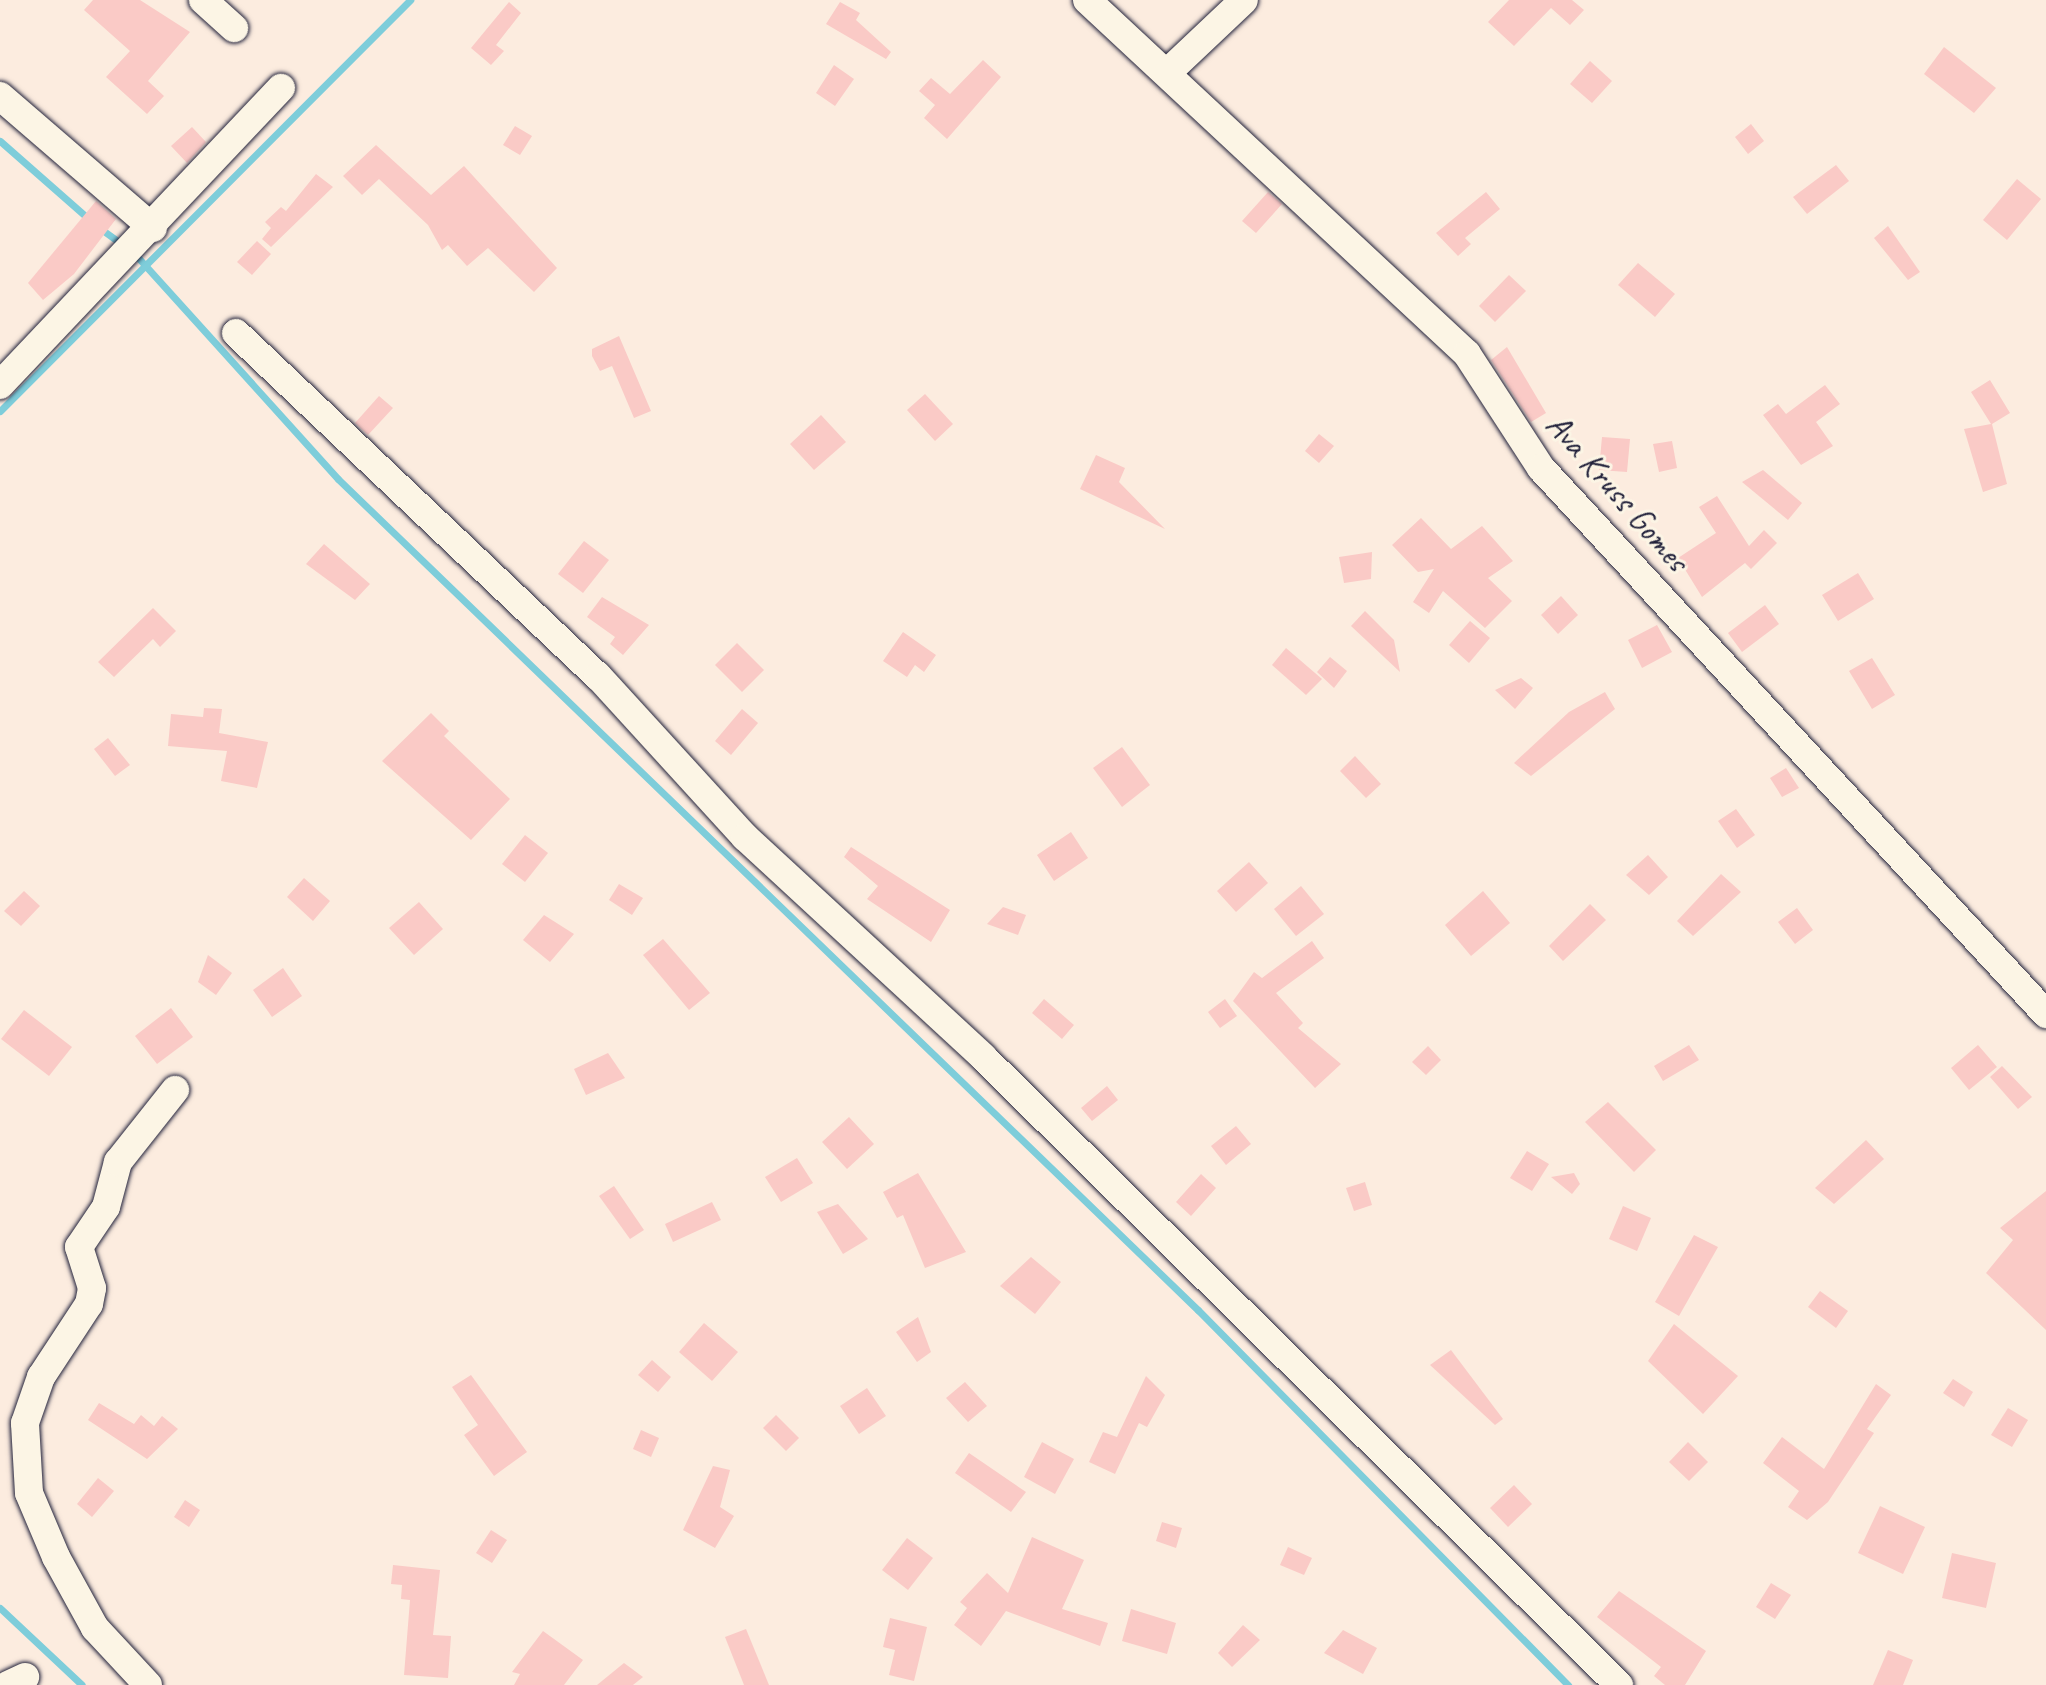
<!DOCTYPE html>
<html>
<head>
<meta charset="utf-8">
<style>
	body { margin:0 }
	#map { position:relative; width:2046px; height:1685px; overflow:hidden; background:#fcecdf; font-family:Caveat,sans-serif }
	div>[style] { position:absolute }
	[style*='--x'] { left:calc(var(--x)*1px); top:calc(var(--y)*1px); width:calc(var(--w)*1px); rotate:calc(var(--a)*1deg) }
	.stream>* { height:7px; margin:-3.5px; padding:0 3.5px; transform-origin:3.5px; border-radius:3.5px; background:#7ecdda }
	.building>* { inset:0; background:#facac6 }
	.roads { filter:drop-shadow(0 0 2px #22223b) drop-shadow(0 0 2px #22223b) }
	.minor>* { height:28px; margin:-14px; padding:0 14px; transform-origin:14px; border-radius:14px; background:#fcf5e5 }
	span { translate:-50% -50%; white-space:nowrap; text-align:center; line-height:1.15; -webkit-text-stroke:6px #fcf5e5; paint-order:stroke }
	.street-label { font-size:34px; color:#22223b }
</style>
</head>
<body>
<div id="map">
	<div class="stream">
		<i style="--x:0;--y:141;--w:121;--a:41.3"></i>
		<i style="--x:101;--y:229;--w:27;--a:36"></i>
		<i style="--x:133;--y:252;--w:306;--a:47.9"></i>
		<i style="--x:338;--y:479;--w:1196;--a:44.02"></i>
		<i style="--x:1198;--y:1310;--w:527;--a:45.38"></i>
		<i style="--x:0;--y:411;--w:581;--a:-45.07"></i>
		<i style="--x:0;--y:1608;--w:112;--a:43.2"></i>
	</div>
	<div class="building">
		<i style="clip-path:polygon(93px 0,140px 0,190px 32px,148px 81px,164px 96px,147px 114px,106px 77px,130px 51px,84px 10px)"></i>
		<i style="clip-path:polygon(1509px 0,1572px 0,1584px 10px,1570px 25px,1551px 8px,1514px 46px,1488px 22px)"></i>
		<i style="clip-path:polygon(509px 2px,521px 13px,496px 45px,504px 51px,491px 65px,471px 48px)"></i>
		<i style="clip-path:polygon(840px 2px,860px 13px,856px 20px,891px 52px,886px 59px,826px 24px)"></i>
		<i style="clip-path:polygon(1944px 47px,1996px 88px,1974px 113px,1924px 74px)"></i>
		<i style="clip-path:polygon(983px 60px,1001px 77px,947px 139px,924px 118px,935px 105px,919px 91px,931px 78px,950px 94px)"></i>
		<i style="clip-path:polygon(1590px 61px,1612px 81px,1592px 103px,1570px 84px)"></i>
		<i style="clip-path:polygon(834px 65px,854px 79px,835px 106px,816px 93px)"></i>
		<i style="clip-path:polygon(1751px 124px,1764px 141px,1748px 154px,1735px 137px)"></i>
		<i style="clip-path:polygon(515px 126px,532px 136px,520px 155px,503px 145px)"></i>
		<i style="clip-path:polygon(192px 127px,206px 142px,187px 163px,171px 146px)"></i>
		<i style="clip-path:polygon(376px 145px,431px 195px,464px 166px,557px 268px,534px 292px,488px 248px,467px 266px,448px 245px,442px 250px,428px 225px,379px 179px,362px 195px,343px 176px)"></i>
		<i style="clip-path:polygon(1836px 165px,1849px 181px,1807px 214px,1793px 197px)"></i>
		<i style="clip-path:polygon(316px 174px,333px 187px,271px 247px,262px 239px,271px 228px,265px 222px,281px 207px,286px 211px)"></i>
		<i style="clip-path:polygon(2017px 179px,2041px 199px,2007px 240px,1983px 220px)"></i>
		<i style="clip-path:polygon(1268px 192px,1282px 204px,1256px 233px,1242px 221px)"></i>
		<i style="clip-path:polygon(1486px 192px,1500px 209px,1465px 238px,1471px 244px,1458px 256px,1436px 233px)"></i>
		<i style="clip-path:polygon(96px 201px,116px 219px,74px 274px,43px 300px,28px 283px)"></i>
		<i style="clip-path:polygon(1888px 226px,1920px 272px,1908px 280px,1874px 238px)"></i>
		<i style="clip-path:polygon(257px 241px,271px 254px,252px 275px,237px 262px)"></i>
		<i style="clip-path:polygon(1638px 263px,1675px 294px,1655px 317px,1618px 285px)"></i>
		<i style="clip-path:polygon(1509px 275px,1526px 291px,1495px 322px,1479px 306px)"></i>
		<i style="clip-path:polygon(619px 336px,651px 411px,634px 418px,612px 366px,600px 371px,592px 356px,592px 349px)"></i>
		<i style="clip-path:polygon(1507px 347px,1546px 413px,1531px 422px,1491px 360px)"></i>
		<i style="clip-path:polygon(1990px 380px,2010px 413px,1992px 424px,2007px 484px,1983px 492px,1964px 429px,1991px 424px,1971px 392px)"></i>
		<i style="clip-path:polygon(1825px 385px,1840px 404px,1816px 422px,1833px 446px,1801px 465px,1763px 415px,1778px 404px,1786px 414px)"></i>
		<i style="clip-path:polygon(925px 394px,953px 424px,935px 441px,907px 410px)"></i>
		<i style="clip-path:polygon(379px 396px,393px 408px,368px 435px,355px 423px)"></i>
		<i style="clip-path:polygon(821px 415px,846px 442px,814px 470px,790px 444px)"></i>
		<i style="clip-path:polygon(1319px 434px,1334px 446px,1319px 463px,1305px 451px)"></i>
		<i style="clip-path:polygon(1602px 437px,1630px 439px,1627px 472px,1599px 470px)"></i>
		<i style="clip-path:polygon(1672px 441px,1677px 468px,1659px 472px,1653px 444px)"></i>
		<i style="clip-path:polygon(1096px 455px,1125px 468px,1119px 482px,1165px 529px,1080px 489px)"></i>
		<i style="clip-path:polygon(1763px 470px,1802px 503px,1788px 520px,1742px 482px)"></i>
		<i style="clip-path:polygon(1717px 496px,1749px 546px,1764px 530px,1777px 543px,1751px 569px,1745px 563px,1702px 597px,1678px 558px,1716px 533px,1699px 507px)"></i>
		<i style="clip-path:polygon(1421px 518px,1451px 549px,1482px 526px,1513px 561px,1488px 578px,1512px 601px,1485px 628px,1443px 591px,1429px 613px,1413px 602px,1434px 569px,1418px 572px,1392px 545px)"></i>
		<i style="clip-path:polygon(584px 541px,609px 560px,583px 593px,558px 574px)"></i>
		<i style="clip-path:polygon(324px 544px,370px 584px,355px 600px,306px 564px)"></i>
		<i style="clip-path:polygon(1372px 552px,1371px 579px,1344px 583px,1339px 557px)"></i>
		<i style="clip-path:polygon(1858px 573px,1874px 599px,1838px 621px,1822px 595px)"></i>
		<i style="clip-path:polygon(1561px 596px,1578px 615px,1558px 634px,1541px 615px)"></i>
		<i style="clip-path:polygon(602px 597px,649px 625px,623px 655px,610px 644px,615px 637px,587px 617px)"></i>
		<i style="clip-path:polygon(1765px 605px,1779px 624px,1742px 652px,1728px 633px)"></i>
		<i style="clip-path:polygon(153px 608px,176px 631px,160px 647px,153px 639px,114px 677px,98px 662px)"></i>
		<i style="clip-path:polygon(1365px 611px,1394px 640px,1400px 672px,1351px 626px)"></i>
		<i style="clip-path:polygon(1470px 621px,1490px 638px,1469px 663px,1449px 645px)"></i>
		<i style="clip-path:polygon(1657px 625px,1672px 652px,1642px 668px,1628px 640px)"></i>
		<i style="clip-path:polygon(903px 632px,936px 655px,924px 672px,915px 665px,907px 677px,883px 661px)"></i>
		<i style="clip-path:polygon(737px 643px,764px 670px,742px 692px,715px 665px)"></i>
		<i style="clip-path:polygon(1286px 648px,1322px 679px,1306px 695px,1272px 665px)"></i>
		<i style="clip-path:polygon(1330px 657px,1347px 671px,1334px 688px,1317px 672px)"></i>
		<i style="clip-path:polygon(1872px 658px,1895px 695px,1872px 709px,1849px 671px)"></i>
		<i style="clip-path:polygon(1521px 678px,1533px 688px,1515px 709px,1495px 690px)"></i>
		<i style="clip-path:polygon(1605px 692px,1615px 709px,1531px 776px,1514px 763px,1569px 712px)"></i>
		<i style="clip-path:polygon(204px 708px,222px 709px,219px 733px,268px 742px,257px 788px,221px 781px,227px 751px,168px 746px,171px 714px,203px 717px)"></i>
		<i style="clip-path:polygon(742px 709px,758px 723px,731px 755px,715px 741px)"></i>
		<i style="clip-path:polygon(431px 713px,449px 731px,444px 736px,510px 799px,471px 840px,382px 761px)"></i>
		<i style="clip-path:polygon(108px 738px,130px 765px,115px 776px,94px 749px)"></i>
		<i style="clip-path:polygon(1122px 747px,1150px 785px,1122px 807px,1093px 768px)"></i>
		<i style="clip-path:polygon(1355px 756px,1381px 784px,1366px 798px,1340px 771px)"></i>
		<i style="clip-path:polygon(1786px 768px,1799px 788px,1782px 797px,1770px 778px)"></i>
		<i style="clip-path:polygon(1736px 809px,1755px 835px,1737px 848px,1718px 821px)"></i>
		<i style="clip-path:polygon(1071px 832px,1088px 858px,1054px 881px,1037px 855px)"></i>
		<i style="clip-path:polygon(525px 835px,548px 853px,525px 882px,502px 864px)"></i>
		<i style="clip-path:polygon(851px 847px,950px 910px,931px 942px,867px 899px,878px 886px,844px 857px)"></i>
		<i style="clip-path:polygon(1648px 855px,1668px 877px,1649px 895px,1626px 875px)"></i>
		<i style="clip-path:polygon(1249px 862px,1268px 883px,1236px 912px,1217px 891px)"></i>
		<i style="clip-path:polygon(1721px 874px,1741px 892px,1693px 936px,1677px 921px)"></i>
		<i style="clip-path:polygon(304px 878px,330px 901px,313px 921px,287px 897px)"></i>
		<i style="clip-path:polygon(619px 884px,643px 898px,632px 915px,609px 900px)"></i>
		<i style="clip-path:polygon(1301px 886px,1324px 914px,1296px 936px,1274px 909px)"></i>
		<i style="clip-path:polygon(24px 891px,40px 906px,21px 926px,4px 911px)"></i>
		<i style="clip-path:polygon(1483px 891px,1510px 923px,1471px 956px,1445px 925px)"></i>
		<i style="clip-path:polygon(419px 902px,443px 929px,414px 955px,389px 928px)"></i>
		<i style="clip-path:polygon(1590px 904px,1606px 920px,1563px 961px,1549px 946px)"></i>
		<i style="clip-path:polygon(1003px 907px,1026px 915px,1018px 935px,987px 924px)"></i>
		<i style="clip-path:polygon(1797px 908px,1813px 930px,1795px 944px,1778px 922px)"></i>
		<i style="clip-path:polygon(544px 915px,574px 934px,550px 962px,523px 940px)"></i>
		<i style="clip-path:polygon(663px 939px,710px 993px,689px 1010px,643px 955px)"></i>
		<i style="clip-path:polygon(1312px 941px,1324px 958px,1276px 993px,1303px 1023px,1298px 1028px,1341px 1064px,1315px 1088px,1233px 1001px,1254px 972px,1262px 978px)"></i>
		<i style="clip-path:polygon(208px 955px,232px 973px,216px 995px,198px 982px)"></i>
		<i style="clip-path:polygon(283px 968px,302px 996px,272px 1017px,253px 990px)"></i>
		<i style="clip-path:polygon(1044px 999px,1074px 1025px,1062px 1039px,1032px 1013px)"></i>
		<i style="clip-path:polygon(1225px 999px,1237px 1016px,1220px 1028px,1208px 1012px)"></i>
		<i style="clip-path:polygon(171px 1008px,193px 1037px,157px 1064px,135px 1036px)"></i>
		<i style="clip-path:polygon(24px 1010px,72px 1047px,49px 1076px,1px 1039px)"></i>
		<i style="clip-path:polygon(1689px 1045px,1699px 1060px,1663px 1081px,1654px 1066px)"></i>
		<i style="clip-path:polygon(1978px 1045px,1997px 1067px,1969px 1090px,1951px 1068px)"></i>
		<i style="clip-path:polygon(1428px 1046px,1441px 1060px,1426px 1075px,1412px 1062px)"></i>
		<i style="clip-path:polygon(608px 1053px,625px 1078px,586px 1095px,574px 1069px)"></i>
		<i style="clip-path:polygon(2002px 1066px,2032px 1097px,2018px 1109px,1990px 1077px)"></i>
		<i style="clip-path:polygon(1107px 1086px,1118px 1100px,1092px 1121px,1081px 1108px)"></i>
		<i style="clip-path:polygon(1608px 1102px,1656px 1150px,1634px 1172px,1585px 1122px)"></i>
		<i style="clip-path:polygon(849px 1117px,874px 1144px,847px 1169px,822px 1142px)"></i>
		<i style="clip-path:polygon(1236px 1126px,1251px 1144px,1226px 1165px,1211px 1146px)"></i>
		<i style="clip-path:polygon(1866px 1140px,1884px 1159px,1834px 1204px,1815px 1188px)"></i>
		<i style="clip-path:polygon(1527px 1151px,1549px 1164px,1532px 1191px,1510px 1178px)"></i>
		<i style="clip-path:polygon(797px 1158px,813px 1183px,781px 1202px,765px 1177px)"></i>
		<i style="clip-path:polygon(918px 1173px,966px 1252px,925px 1268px,903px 1215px,897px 1218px,883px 1192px)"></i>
		<i style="clip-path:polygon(1574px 1173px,1580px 1184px,1572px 1194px,1551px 1177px)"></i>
		<i style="clip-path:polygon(1201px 1174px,1216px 1188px,1191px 1216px,1176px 1202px)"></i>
		<i style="clip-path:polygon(1365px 1182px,1372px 1205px,1354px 1211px,1346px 1188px)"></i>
		<i style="clip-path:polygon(614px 1186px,644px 1230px,630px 1239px,599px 1196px)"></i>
		<i style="clip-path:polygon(2046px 1191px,2046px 1330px,1986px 1273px,2013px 1240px,2000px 1228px)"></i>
		<i style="clip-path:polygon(712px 1202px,721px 1220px,673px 1242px,665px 1224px)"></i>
		<i style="clip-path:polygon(838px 1204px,868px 1239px,843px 1254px,817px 1212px)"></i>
		<i style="clip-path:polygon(1623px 1206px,1651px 1218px,1637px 1251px,1609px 1239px)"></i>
		<i style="clip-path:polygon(1694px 1235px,1718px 1247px,1679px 1316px,1655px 1302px)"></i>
		<i style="clip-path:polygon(1031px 1257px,1061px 1282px,1035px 1314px,1000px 1286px)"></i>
		<i style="clip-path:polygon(1820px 1291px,1848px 1311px,1836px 1328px,1808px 1307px)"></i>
		<i style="clip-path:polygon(918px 1317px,931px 1352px,917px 1362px,896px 1332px)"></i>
		<i style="clip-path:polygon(704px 1323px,738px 1352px,712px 1381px,679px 1352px)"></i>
		<i style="clip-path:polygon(1674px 1324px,1738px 1376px,1703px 1414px,1648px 1361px)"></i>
		<i style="clip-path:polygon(1451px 1350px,1503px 1419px,1495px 1425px,1430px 1365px)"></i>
		<i style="clip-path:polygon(652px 1360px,671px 1377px,658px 1392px,638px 1375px)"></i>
		<i style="clip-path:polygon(471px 1375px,527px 1452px,494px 1476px,464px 1435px,478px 1425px,452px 1387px)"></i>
		<i style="clip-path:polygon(1146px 1376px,1165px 1395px,1147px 1427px,1139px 1423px,1115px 1474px,1089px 1462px,1103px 1432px,1117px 1437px)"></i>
		<i style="clip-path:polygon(1953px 1379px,1973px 1392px,1964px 1407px,1943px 1393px)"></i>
		<i style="clip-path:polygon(965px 1382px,987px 1406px,968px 1422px,946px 1398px)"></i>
		<i style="clip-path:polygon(1876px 1384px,1891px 1395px,1867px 1429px,1874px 1433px,1828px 1502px,1807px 1520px,1788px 1507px,1799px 1491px,1763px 1463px,1782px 1437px,1824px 1469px)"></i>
		<i style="clip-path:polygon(867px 1388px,886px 1416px,859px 1434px,840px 1406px)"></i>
		<i style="clip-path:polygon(99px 1403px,134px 1424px,141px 1415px,154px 1426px,162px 1416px,178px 1429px,147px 1459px,88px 1420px)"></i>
		<i style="clip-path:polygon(2008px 1408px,2028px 1420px,2012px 1447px,1991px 1435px)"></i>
		<i style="clip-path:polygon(776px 1415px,799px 1438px,786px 1451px,763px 1428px)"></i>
		<i style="clip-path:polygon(641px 1430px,659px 1438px,651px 1457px,633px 1449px)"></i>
		<i style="clip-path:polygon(1042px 1442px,1074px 1459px,1055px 1494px,1024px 1477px)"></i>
		<i style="clip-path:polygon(1688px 1442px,1708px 1462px,1689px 1481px,1669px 1462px)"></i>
		<i style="clip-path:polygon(969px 1453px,1026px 1492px,1011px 1512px,955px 1473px)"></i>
		<i style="clip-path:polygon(713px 1466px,730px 1470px,720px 1507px,734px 1516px,715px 1548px,683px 1530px)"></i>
		<i style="clip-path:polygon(98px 1478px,114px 1491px,92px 1517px,77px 1504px)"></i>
		<i style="clip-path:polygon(1514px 1485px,1532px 1504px,1508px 1527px,1490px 1508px)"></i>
		<i style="clip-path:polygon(185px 1500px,200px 1510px,189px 1527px,174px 1517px)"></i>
		<i style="clip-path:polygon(1880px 1506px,1925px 1527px,1903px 1574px,1858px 1553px)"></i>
		<i style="clip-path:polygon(1162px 1522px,1182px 1528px,1176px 1548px,1156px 1541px)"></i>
		<i style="clip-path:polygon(491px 1530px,507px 1540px,492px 1563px,476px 1553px)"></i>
		<i style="clip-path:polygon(1032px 1537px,1084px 1560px,1062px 1609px,1108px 1623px,1100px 1646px,1006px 1611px,981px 1646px,954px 1625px,967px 1608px,960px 1602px,987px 1573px,1008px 1593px)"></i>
		<i style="clip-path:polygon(907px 1538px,933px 1558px,908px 1590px,882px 1570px)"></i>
		<i style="clip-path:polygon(1288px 1547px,1312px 1558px,1304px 1575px,1280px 1565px)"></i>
		<i style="clip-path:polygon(1952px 1553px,1996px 1563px,1986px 1608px,1942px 1598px)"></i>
		<i style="clip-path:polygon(393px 1565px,440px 1570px,433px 1635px,451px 1636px,448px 1678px,404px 1675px,410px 1600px,401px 1599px,402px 1585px,391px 1584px)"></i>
		<i style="clip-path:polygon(1771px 1583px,1791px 1595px,1775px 1619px,1756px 1607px)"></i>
		<i style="clip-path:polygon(1619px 1591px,1706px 1651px,1685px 1685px,1665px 1685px,1654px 1676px,1661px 1667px,1597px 1617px)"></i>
		<i style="clip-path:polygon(1131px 1609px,1176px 1623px,1167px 1654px,1122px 1641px)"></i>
		<i style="clip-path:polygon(890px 1618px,927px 1627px,914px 1681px,889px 1675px,895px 1650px,883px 1647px)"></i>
		<i style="clip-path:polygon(1243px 1625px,1260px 1640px,1232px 1667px,1218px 1653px)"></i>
		<i style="clip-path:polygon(746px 1629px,769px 1685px,744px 1685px,725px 1637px)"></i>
		<i style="clip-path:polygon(1343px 1630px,1377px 1648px,1363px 1674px,1324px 1653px)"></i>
		<i style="clip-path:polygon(543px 1631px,583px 1660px,564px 1685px,514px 1685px,520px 1674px,512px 1672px)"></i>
		<i style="clip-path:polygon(1888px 1650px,1913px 1660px,1903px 1685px,1873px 1685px)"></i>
		<i style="clip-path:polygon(624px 1663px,643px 1677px,633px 1685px,597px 1685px)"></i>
	</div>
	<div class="roads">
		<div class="minor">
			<i style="--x:203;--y:0;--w:42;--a:42.1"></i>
			<i style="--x:1087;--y:0;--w:519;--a:42.97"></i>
			<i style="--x:1467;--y:354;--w:136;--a:57"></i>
			<i style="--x:1541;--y:468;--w:744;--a:47.23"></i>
			<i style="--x:1169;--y:71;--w:103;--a:-43.4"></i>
			<i style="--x:0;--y:96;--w:202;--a:40.8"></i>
			<i style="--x:236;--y:333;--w:499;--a:43.5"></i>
			<i style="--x:598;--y:676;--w:218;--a:47.6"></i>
			<i style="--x:745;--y:837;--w:324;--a:42.7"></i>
			<i style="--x:983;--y:1057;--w:894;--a:44.64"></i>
			<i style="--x:0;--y:385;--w:409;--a:-46.6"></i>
			<i style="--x:8;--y:1685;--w:19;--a:-25"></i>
			<i style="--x:148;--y:1685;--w:78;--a:-132.9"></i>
			<i style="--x:95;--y:1628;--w:81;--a:-118.8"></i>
			<i style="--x:56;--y:1557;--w:69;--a:-112.9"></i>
			<i style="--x:29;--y:1493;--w:70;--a:-93.3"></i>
			<i style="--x:25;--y:1423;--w:49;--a:-70.8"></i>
			<i style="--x:41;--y:1377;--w:87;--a:-56.7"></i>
			<i style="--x:89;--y:1304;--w:16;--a:-79"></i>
			<i style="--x:92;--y:1288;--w:43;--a:-107.6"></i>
			<i style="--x:79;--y:1247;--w:48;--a:-56"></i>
			<i style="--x:106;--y:1207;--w:47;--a:-75.1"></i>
			<i style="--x:118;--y:1162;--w:92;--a:-51.6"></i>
		</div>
	</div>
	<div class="street-label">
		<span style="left:1618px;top:492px;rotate:49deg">Ava Kruss Gomes</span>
	</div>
</div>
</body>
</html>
